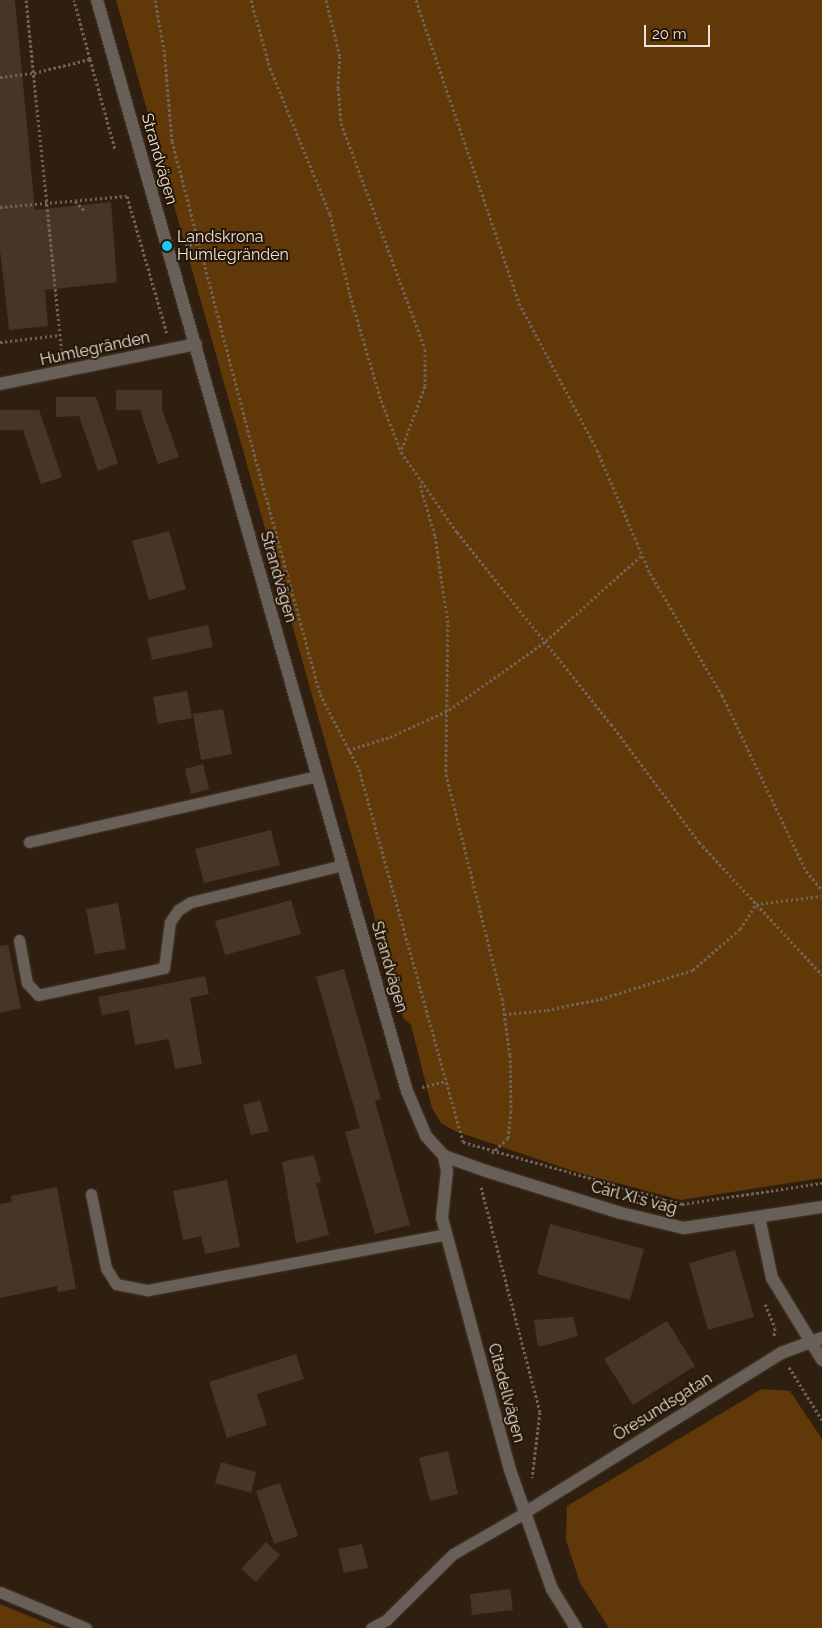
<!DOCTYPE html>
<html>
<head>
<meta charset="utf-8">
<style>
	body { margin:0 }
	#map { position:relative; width:822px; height:1628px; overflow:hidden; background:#2e1f10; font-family:Raleway,sans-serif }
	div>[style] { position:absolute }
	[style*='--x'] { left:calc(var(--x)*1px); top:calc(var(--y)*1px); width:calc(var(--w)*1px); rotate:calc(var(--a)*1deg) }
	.green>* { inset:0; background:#613908 }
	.building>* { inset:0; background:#473627 }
	.path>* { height:3px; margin-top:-1.5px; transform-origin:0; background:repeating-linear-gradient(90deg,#706356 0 2.5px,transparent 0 5px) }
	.roads { filter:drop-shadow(0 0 1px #493a2c) drop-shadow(0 0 1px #493a2c) }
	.service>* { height:11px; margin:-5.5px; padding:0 5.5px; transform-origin:5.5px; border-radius:5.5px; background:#686058 }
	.minor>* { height:12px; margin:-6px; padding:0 6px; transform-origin:6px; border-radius:6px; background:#686058 }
	.tertiary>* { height:12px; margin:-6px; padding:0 6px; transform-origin:6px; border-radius:6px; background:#686058 }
	.dots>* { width:14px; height:14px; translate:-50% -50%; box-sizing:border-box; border:2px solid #241607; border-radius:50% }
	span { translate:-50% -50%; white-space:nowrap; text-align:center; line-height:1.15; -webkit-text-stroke:4px #241607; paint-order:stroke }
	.street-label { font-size:16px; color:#ece2d9 }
	.poi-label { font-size:16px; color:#ece2d9 }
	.left { translate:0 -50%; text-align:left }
	.scale { position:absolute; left:644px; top:25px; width:66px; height:22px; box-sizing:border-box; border:2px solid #ece2d9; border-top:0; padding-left:6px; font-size:15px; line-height:18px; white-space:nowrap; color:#ece2d9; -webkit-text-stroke:4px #241607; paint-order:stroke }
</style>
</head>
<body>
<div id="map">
	<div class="green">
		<i style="clip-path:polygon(116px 0,822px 0,822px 1178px,681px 1200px,579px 1173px,455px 1131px,441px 1123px,432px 1108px,411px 1025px,403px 1018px)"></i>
		<i style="clip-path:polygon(762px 1389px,790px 1391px,822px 1439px,822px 1628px,609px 1628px,580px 1583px,566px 1540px,567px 1506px)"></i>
		<i style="clip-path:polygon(0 1604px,46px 1623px,58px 1628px,0 1628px)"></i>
	</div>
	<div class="building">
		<i style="clip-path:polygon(0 0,15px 0,35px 210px,111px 202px,117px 282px,45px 290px,48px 326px,9px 330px,0 250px)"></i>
		<i style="clip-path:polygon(116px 390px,162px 390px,162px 409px,179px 457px,158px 464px,140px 410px,116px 410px)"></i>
		<i style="clip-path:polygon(56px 397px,96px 397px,118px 463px,98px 471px,79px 416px,56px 417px)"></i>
		<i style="clip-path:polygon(0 410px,39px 410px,62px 477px,41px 484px,23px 430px,0 430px)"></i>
		<i style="clip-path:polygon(169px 531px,186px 589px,149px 600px,132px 541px)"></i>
		<i style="clip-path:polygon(208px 625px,213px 647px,152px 660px,147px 638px)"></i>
		<i style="clip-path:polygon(187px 691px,192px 718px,158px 724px,153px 697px)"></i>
		<i style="clip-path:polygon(223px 709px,232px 754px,201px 760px,193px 714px)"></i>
		<i style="clip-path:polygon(203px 764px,209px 789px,191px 794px,185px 769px)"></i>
		<i style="clip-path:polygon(271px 830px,280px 865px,204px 883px,195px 849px)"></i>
		<i style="clip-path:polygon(291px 900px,301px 934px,225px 955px,215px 921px)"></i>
		<i style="clip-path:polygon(118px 903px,126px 949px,95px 954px,86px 909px)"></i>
		<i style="clip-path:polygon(8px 945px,21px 1008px,0 1013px,0 946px)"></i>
		<i style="clip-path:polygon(344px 969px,381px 1099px,375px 1101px,410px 1225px,375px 1234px,345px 1132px,360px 1128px,316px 977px)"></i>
		<i style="clip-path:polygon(205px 976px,209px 994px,190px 998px,202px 1064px,175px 1069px,169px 1039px,135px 1045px,129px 1010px,102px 1015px,98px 997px)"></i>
		<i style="clip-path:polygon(260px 1100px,269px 1131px,251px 1135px,243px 1105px)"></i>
		<i style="clip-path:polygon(314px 1155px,321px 1182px,316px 1183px,329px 1235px,296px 1243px,282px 1162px)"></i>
		<i style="clip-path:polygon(227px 1180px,240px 1247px,205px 1254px,201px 1236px,183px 1240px,173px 1191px)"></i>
		<i style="clip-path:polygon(57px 1187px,76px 1289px,58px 1292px,57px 1286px,0 1298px,0 1204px,12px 1202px,11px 1196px)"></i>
		<i style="clip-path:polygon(550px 1224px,644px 1249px,630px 1300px,537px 1274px)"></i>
		<i style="clip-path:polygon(735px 1250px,754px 1317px,708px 1330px,689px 1263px)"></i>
		<i style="clip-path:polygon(573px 1317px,578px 1336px,538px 1347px,534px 1320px)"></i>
		<i style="clip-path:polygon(667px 1321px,695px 1366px,633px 1405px,604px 1359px)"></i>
		<i style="clip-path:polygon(296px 1354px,304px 1379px,257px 1394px,267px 1425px,227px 1438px,209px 1382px)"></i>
		<i style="clip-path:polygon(448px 1451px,458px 1494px,430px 1501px,419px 1458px)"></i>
		<i style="clip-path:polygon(221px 1462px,256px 1472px,251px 1493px,215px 1483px)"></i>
		<i style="clip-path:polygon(280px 1483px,298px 1536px,274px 1544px,256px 1491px)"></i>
		<i style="clip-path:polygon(266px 1542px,280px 1555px,256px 1582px,241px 1569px)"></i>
		<i style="clip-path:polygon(362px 1544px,368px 1568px,344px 1573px,338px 1549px)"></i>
		<i style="clip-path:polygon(510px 1589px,513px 1610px,472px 1615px,470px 1594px)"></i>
	</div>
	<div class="path">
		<i style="--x:26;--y:0;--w:356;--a:84.2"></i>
		<i style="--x:155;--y:0;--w:50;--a:79.6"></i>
		<i style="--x:164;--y:49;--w:92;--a:85"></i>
		<i style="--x:172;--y:141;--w:288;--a:75.3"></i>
		<i style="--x:245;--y:420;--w:284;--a:74.7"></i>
		<i style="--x:320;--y:694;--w:85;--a:62.5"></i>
		<i style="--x:359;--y:769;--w:387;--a:74.4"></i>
		<i style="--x:463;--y:1142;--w:228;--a:15.8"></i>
		<i style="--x:682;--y:1204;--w:142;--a:-8.5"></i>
		<i style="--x:251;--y:0;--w:71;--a:74.4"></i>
		<i style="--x:270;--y:68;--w:158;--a:67.7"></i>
		<i style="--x:330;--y:214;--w:83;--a:76.1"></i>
		<i style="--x:350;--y:295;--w:109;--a:73.6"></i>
		<i style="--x:381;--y:400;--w:56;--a:69"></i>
		<i style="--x:401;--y:452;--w:98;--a:55"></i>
		<i style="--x:457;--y:532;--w:246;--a:51.3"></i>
		<i style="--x:611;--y:724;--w:147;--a:53.3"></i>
		<i style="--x:699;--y:842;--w:181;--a:47.2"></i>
		<i style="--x:326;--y:0;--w:58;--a:76"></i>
		<i style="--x:340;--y:56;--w:32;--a:94"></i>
		<i style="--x:338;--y:88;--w:35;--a:85"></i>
		<i style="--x:341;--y:123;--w:241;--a:69.6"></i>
		<i style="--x:425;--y:349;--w:37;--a:90"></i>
		<i style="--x:425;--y:386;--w:69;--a:110.3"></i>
		<i style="--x:416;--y:0;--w:320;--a:71.2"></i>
		<i style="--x:519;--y:303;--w:166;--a:62"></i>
		<i style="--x:597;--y:450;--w:134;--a:66.7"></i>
		<i style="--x:650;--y:573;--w:142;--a:59.5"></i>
		<i style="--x:722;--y:695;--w:195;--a:64.5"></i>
		<i style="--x:806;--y:871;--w:25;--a:50"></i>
		<i style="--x:90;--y:59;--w:93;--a:74.5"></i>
		<i style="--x:0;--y:77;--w:34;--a:-7"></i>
		<i style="--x:34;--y:73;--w:58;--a:-14"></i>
		<i style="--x:90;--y:59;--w:61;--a:-105.2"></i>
		<i style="--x:75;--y:201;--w:13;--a:45"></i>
		<i style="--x:0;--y:207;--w:127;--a:-5"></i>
		<i style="--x:127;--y:196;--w:144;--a:73.8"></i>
		<i style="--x:185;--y:246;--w:14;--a:-12"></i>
		<i style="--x:0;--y:342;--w:60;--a:-6.7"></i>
		<i style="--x:420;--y:485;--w:53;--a:73.6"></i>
		<i style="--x:435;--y:536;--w:89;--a:81.6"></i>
		<i style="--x:448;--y:624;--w:150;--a:90.8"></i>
		<i style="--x:446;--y:774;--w:231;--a:76"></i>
		<i style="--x:502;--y:998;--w:58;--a:82"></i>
		<i style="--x:510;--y:1055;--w:56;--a:89"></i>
		<i style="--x:511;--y:1111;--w:27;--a:96"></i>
		<i style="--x:508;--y:1138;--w:22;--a:137"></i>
		<i style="--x:348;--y:750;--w:44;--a:-17.2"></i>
		<i style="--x:390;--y:737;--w:65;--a:-24.6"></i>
		<i style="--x:449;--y:710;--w:119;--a:-35.4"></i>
		<i style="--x:546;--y:641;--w:129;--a:-41.9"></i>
		<i style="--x:504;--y:1014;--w:43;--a:-5.3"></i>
		<i style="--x:547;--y:1010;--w:54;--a:-11.7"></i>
		<i style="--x:600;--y:999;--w:97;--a:-17.3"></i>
		<i style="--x:693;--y:970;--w:62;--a:-41.1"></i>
		<i style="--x:740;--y:929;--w:30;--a:-57"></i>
		<i style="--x:756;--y:904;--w:66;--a:-6.9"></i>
		<i style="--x:422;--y:1087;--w:25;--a:-14"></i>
		<i style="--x:481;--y:1187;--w:233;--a:75.3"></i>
		<i style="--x:540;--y:1412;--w:66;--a:96.9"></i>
		<i style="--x:765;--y:1304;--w:26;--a:67"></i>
		<i style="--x:775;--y:1328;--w:9;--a:96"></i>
		<i style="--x:789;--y:1367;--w:62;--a:58.1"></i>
	</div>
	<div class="roads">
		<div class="service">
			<i style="--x:29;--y:842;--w:295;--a:-12.9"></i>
			<i style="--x:19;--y:940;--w:44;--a:79.5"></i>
			<i style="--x:27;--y:983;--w:16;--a:47"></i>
			<i style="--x:38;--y:995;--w:129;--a:-12.1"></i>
			<i style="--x:164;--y:968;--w:46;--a:-82.6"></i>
			<i style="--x:170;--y:922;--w:14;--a:-56"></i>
			<i style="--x:178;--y:910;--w:15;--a:-32"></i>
			<i style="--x:191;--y:902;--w:156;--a:-13.7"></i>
			<i style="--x:91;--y:1194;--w:76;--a:78.5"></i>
			<i style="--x:106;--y:1268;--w:19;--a:58"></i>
			<i style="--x:116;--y:1284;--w:33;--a:11"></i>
			<i style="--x:148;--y:1290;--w:303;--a:-10.6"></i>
			<i style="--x:0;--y:1592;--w:93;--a:22.7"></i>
			<i style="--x:371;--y:1628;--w:17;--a:-28"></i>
			<i style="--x:386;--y:1620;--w:94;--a:-44.6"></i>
			<i style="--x:453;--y:1554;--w:84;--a:-29.9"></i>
		</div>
		<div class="minor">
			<i style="--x:0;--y:384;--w:200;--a:-11.5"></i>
			<i style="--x:444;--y:1156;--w:15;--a:79"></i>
			<i style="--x:447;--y:1171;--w:47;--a:96.1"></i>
			<i style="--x:442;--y:1218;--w:261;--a:74.9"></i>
			<i style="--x:510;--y:1470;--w:126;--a:70.6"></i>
			<i style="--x:552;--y:1589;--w:46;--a:58.4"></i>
			<i style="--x:526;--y:1512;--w:301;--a:-31.9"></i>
			<i style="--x:781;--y:1353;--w:44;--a:-20.1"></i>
		</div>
		<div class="tertiary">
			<i style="--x:97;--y:0;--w:1134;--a:74.14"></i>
			<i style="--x:407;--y:1091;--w:49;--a:67.1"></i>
			<i style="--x:426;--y:1136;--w:27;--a:48"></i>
			<i style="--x:444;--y:1156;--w:45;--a:19.7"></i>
			<i style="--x:486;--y:1171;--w:141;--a:17.3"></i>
			<i style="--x:621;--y:1213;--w:65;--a:13.4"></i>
			<i style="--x:684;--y:1228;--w:140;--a:-8.7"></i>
			<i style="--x:759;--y:1217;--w:62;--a:78"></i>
			<i style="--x:772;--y:1278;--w:96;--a:58.6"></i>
		</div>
	</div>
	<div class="dots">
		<i style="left:167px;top:246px;background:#17cafb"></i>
	</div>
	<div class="street-label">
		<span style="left:159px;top:159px;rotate:74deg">Strandvägen</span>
		<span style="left:95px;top:349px;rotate:-12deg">Humlegränden</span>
		<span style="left:278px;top:577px;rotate:74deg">Strandvägen</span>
		<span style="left:389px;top:967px;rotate:74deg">Strandvägen</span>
		<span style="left:634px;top:1198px;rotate:15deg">Carl XI:s väg</span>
		<span style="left:506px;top:1393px;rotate:75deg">Citadellvägen</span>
		<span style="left:663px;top:1407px;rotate:-32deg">Öresundsgatan</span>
	</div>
	<div class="poi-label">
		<span class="left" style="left:177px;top:246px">Landskrona<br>Humlegränden</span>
	</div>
	<div class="scale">20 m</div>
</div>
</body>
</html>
